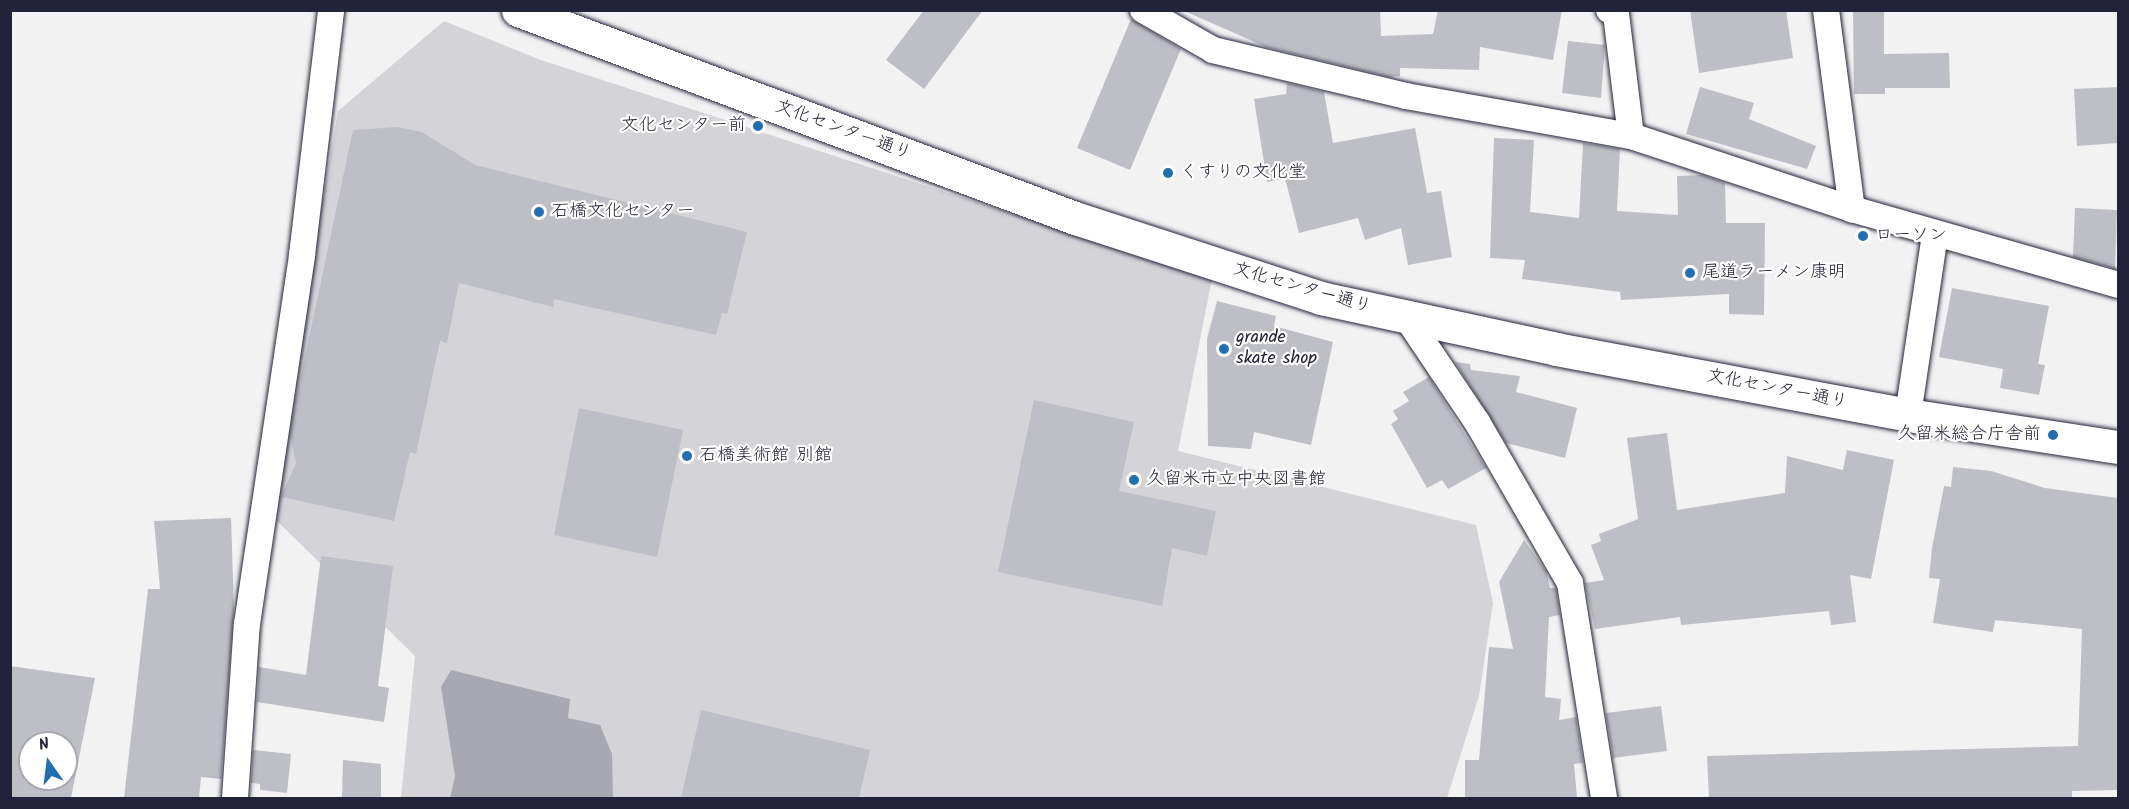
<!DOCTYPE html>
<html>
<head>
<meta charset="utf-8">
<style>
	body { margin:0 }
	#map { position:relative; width:2129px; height:809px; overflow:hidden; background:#f2f2f3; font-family:Kalam,"Klee One",sans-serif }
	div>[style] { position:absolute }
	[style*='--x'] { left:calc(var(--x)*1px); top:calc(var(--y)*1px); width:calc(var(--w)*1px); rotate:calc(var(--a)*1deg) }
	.green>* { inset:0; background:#d3d3d8 }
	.water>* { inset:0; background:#a8a8b2 }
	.building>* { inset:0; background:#bebec6 }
	.roads { filter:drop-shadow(0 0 2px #22223b) drop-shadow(0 0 2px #22223b) }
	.street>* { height:26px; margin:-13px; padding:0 13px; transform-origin:13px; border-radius:13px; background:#fff }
	.highway>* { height:33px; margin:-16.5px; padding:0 16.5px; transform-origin:16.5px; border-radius:16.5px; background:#fff }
	.dots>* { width:16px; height:16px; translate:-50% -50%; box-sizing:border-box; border:3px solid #fff; border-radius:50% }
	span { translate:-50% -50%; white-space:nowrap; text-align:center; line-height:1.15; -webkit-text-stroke:4.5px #fff; paint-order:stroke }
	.poi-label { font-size:18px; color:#22223b }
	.right { translate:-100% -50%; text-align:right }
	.left { translate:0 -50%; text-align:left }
	.street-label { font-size:18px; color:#22223b }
	.frame { position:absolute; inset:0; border:12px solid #22223b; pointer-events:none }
	.north { position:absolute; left:18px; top:731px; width:60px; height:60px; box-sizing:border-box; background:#fff; border:2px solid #a7a7b1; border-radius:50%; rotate:346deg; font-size:16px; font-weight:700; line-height:24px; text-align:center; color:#22223b }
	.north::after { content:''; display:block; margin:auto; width:21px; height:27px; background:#1f6fb2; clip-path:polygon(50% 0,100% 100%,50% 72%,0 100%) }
</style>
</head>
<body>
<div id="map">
	<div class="green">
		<i style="clip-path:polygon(444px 21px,541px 60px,1212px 279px,1178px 451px,1476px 525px,1493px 603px,1479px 696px,1447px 798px,401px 798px,415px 656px,276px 520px,303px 316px,338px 111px)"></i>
	</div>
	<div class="water">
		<i style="clip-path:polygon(451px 670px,570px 699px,568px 718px,600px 725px,612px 754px,613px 798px,450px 798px,455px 776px,441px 687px)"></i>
	</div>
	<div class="building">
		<i style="clip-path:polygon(924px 10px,983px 10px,924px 89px,886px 60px)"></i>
		<i style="clip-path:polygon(1182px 10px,1380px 10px,1381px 36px,1433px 34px,1438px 10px,1562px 10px,1553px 60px,1480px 47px,1479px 70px,1400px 68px,1400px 76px,1389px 77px,1266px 47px)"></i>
		<i style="clip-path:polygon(1690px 10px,1786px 10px,1793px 58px,1699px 73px)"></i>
		<i style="clip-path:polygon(1853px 10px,1884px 10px,1884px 54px,1949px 53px,1950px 88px,1885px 88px,1885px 94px,1854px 94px)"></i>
		<i style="clip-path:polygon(1131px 19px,1181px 49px,1130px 170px,1077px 148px)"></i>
		<i style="clip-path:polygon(1568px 41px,1605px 45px,1601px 98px,1562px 93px)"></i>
		<i style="clip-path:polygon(1287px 83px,1324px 92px,1333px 143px,1415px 128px,1427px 193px,1441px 191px,1452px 257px,1408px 265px,1401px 228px,1365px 240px,1358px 218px,1299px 233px,1285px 178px,1267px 182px,1254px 99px,1286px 94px)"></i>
		<i style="clip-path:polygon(1700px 87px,1754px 103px,1749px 119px,1816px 146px,1807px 169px,1686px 134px)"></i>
		<i style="clip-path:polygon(2118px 87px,2118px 143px,2077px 146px,2074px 89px)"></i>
		<i style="clip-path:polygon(398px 127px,422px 132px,475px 165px,747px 232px,727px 314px,722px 313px,716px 335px,554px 299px,553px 307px,459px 283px,447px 343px,440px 341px,416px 454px,410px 452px,394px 521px,281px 497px,296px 463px,290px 434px,294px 409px,353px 130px)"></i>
		<i style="clip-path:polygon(1494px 138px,1534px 140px,1530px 212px,1579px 218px,1583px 143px,1620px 149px,1617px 211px,1678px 215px,1677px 176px,1702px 175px,1725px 183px,1726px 223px,1765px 223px,1764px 315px,1729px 314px,1729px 294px,1621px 300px,1620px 292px,1522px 279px,1525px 260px,1490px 258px)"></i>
		<i style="clip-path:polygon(2075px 208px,2117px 210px,2115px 269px,2073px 257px)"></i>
		<i style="clip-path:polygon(1952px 288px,2049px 306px,2038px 364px,2045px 365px,2039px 395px,2000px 388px,2003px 369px,1939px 357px)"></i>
		<i style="clip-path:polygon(1217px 301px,1276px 316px,1274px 326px,1333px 342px,1311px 445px,1254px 432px,1251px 449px,1208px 446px,1207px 339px)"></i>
		<i style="clip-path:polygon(1455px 362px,1470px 364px,1471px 370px,1520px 376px,1516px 392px,1577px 408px,1565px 458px,1506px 443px)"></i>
		<i style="clip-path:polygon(1429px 377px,1486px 468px,1448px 489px,1442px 480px,1427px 488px,1391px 424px,1398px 419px,1393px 411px,1409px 401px,1403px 392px)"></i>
		<i style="clip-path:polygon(1034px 400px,1134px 422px,1119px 491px,1216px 511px,1207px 556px,1172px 548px,1162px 606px,998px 572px)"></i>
		<i style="clip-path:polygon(579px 408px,683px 430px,657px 557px,554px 535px)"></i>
		<i style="clip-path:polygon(1667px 433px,1677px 510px,1785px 493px,1787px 456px,1843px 470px,1847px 450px,1894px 460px,1871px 579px,1850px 575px,1856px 622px,1831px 625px,1829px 611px,1681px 625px,1680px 617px,1595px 629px,1585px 583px,1604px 580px,1591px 545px,1601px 541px,1599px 534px,1638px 519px,1627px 438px)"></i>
		<i style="clip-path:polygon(1953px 467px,1991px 471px,2045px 488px,2118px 498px,2118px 790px,2072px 791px,2072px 798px,1709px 798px,1707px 756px,2078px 746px,2082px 629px,1995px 620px,1993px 632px,1933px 623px,1940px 579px,1929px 578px,1932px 548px,1944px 486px,1951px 487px)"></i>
		<i style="clip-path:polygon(231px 518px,234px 610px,221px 779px,201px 777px,199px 798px,124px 798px,148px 589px,160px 589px,154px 521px)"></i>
		<i style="clip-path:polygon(1524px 540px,1546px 571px,1550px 588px,1556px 588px,1560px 615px,1549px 617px,1545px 697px,1561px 699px,1559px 720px,1576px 717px,1583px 763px,1574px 764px,1577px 798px,1465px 798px,1465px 760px,1479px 760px,1489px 647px,1513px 649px,1499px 582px)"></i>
		<i style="clip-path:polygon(321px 556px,393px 566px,378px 686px,389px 688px,384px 722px,257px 702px,259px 667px,306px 675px)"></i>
		<i style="clip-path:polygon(evenodd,10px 666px,95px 678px,71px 798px,10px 798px,10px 666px,30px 743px,66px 743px,66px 779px,30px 779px,30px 743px)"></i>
		<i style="clip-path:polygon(1661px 706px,1667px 751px,1613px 758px,1606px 713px)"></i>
		<i style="clip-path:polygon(701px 710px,870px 750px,859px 798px,681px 798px)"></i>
		<i style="clip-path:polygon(253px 750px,291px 754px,287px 793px,260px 790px,260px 784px,251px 783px)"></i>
		<i style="clip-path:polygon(343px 760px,381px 764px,381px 798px,342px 798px)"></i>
	</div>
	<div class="roads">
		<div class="street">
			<i style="--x:1143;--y:10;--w:81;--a:29.7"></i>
			<i style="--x:1213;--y:50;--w:198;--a:13.4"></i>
			<i style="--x:1406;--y:96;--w:229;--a:10.1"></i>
			<i style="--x:1631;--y:136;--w:233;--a:18.3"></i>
			<i style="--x:1852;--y:209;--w:277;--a:15.9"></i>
			<i style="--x:1609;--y:10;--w:8;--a:30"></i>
			<i style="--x:1616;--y:14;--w:123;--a:83"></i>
			<i style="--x:1826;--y:10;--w:201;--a:82.6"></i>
			<i style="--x:1407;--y:318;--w:125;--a:56.1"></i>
			<i style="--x:1477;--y:422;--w:186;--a:60"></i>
			<i style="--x:1570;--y:583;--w:218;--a:81"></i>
			<i style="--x:1908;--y:415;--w:183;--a:-81.5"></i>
			<i style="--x:235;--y:798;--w:174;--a:-86.1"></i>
			<i style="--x:247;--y:624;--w:373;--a:-81.5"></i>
			<i style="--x:302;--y:255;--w:247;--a:-83.2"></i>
		</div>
		<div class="highway">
			<i style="--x:518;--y:10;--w:595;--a:20.48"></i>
			<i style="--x:1075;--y:218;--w:259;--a:18"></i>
			<i style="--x:1321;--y:298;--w:240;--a:12.2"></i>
			<i style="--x:1556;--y:349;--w:358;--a:10.6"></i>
			<i style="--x:1908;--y:415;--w:212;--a:8.7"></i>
		</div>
	</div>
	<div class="dots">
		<i style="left:758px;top:126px;background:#1f6fb2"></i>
		<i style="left:1168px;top:173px;background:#1f6fb2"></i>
		<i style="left:539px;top:212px;background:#1f6fb2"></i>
		<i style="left:1863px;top:236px;background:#1f6fb2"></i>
		<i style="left:1690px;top:273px;background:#1f6fb2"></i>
		<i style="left:1224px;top:349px;background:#1f6fb2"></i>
		<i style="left:2053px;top:435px;background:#1f6fb2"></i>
		<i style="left:687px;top:456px;background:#1f6fb2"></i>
		<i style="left:1134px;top:480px;background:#1f6fb2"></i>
	</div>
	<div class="poi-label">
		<span class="right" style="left:746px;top:126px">文化センター前</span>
		<span class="left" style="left:1180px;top:173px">くすりの文化堂</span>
		<span class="left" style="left:551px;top:212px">石橋文化センター</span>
		<span class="left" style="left:1875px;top:236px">ローソン</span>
		<span class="left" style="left:1702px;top:273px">尾道ラーメン康明</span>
		<span class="left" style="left:1236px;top:349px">grande<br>skate shop</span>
		<span class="right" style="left:2041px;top:435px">久留米総合庁舎前</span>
		<span class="left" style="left:699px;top:456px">石橋美術館 別館</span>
		<span class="left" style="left:1146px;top:480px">久留米市立中央図書館</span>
	</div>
	<div class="street-label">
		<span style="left:843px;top:131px;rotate:20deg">文化センター通り</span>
		<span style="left:1302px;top:289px;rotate:16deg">文化センター通り</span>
		<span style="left:1777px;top:390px;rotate:11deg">文化センター通り</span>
	</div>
	<div class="frame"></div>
	<div class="north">N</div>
</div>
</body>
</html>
